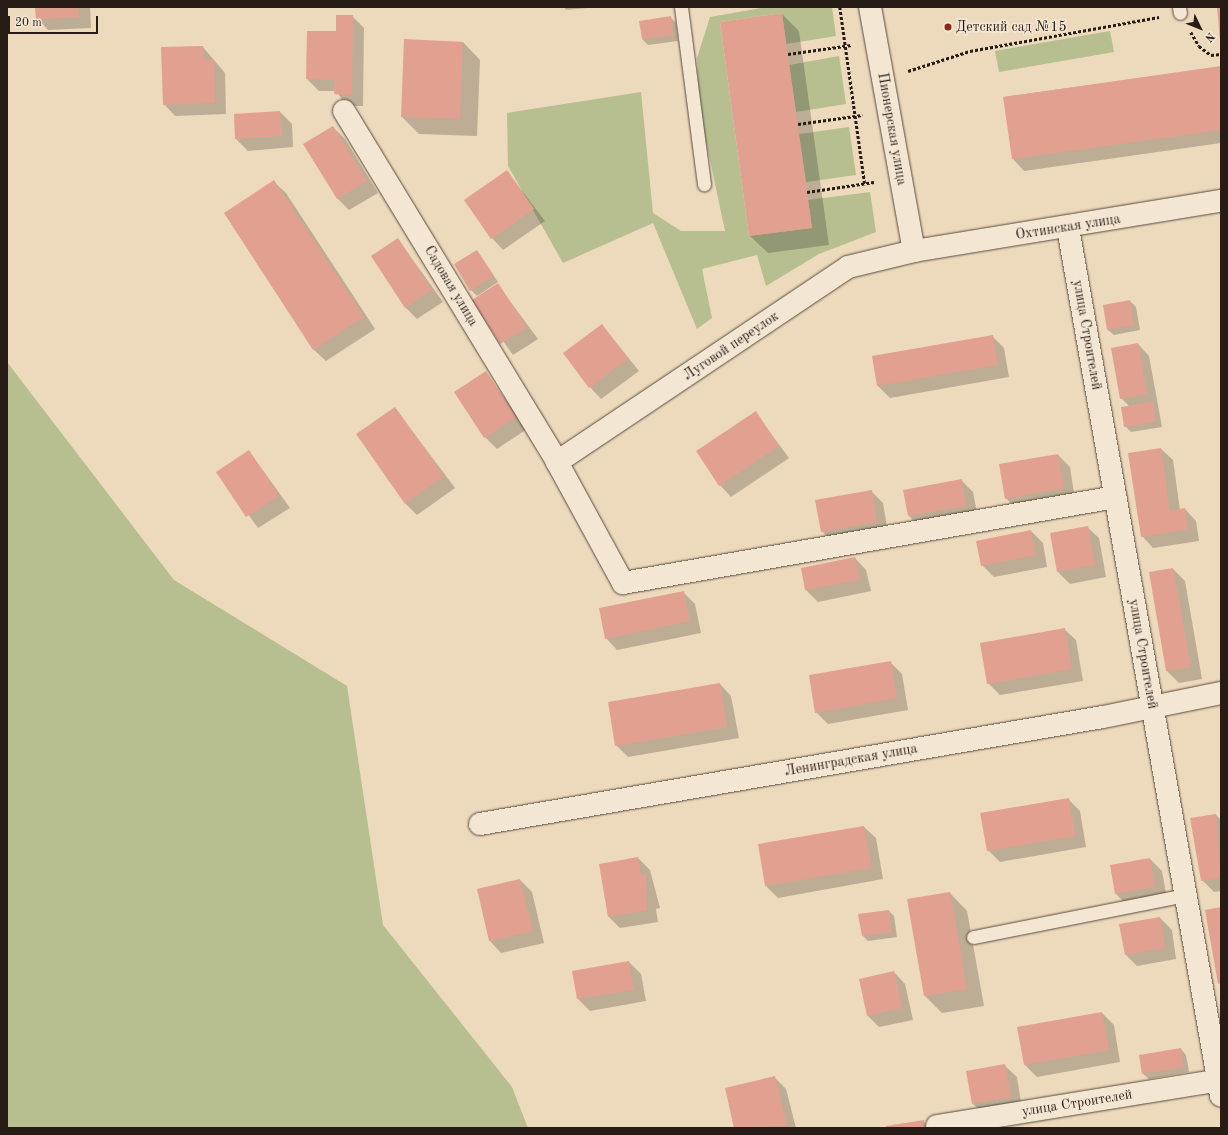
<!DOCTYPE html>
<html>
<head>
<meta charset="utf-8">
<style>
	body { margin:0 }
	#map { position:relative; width:1228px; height:1135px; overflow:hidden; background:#edd9bb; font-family:"Old Standard TT",serif }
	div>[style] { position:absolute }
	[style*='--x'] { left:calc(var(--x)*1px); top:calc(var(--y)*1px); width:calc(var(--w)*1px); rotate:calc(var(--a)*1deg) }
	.green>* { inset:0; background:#b7bf91 }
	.shadow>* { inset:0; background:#0003 }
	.building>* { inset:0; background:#e2a190 }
	.path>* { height:2.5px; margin-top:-1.25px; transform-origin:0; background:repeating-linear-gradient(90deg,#261b15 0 3px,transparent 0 5px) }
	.roads { filter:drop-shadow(0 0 1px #584a3e) drop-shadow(0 0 1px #584a3e) }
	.lane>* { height:13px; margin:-6.5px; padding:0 6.5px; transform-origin:6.5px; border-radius:6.5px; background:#f3e6d3 }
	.street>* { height:22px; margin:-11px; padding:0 11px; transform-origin:11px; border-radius:11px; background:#f3e6d3 }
	.dots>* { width:11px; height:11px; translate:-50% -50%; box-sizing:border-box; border:2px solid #f3e6d3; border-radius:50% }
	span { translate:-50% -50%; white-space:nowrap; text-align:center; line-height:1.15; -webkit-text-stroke:3.5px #f3e6d3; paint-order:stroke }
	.poi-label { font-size:14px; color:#261b15 }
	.left { translate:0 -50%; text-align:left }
	.street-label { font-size:14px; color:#261b15 }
	.frame { position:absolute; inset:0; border:8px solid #261b15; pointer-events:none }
	.north { position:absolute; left:1180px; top:8px; width:40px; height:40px; -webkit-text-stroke:3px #f3e6d3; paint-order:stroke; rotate:133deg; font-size:11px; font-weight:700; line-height:16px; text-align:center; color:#261b15 }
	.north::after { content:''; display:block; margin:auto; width:14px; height:18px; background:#261b15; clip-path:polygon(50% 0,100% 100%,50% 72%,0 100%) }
	.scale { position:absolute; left:8px; top:16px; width:90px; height:18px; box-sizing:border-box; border:2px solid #261b15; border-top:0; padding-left:5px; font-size:12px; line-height:14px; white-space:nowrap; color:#261b15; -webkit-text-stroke:3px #f3e6d3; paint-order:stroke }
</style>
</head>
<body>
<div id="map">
	<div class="green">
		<i style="clip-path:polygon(767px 7px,832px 7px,836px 36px,786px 44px,782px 13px,720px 22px,749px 236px,812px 228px,808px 200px,870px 192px,876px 232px,819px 254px,766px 286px,757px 255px,702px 269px,712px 318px,697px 329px,653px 223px,563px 263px,508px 166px,507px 113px,641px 92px,653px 213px,681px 231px,725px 231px,699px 108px,697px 58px,710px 17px)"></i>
		<i style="clip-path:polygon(1110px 31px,1114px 52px,999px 72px,995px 51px)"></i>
		<i style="clip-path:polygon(839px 56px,846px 104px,796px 112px,789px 65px)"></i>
		<i style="clip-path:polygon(849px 127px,856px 175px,806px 182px,799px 134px)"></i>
		<i style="clip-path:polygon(7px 362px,174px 580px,347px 686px,383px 925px,512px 1087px,528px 1128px,7px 1128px)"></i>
	</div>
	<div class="shadow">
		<i style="clip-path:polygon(36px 7px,90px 7px,91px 28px,48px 30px,37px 18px)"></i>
		<i style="clip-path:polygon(564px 7px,598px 7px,566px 10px)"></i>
		<i style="clip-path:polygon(782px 14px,799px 31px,829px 245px,768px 253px,750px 236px,721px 23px)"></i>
		<i style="clip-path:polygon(352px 16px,364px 28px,363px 106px,347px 106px,336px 91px,319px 91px,307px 79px,337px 32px)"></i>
		<i style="clip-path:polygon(670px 17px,676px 23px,678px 41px,648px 45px,642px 39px)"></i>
		<i style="clip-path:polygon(405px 40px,463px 42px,480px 60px,477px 136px,419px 134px,402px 117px)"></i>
		<i style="clip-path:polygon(203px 47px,225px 73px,226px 114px,175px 116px,164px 104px)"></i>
		<i style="clip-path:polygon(1221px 67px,1221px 143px,1024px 171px,1013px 159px,1004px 97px)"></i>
		<i style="clip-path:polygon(280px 112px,292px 124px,293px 147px,248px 151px,236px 139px)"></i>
		<i style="clip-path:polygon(333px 127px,345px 139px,378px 193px,349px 210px,338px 199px,305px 144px)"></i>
		<i style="clip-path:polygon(507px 171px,545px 221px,503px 250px,492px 238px)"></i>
		<i style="clip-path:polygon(274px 182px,286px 193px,375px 329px,326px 361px,314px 350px,225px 214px)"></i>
		<i style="clip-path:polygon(398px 239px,443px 302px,417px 319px,405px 307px)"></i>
		<i style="clip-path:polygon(477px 251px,498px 282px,477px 296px,471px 290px)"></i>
		<i style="clip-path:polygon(498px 285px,538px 339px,513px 355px,474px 301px)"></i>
		<i style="clip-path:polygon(1130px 301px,1136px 307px,1140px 330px,1114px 335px,1108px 330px)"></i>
		<i style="clip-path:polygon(602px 325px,639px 371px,601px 399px,590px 387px)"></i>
		<i style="clip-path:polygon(992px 336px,1004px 348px,1009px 377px,890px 398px,878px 386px,873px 357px)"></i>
		<i style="clip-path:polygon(1138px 344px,1149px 356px,1162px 427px,1131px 432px,1125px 426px,1129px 406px,1121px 398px)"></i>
		<i style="clip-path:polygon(486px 373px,527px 429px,497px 449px,485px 437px)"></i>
		<i style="clip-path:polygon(395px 408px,455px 488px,417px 515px,405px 503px)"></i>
		<i style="clip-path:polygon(755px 412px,789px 458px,731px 497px,720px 485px)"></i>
		<i style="clip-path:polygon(1161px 449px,1173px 460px,1180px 510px,1185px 509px,1196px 521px,1199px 541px,1153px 548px,1142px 536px)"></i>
		<i style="clip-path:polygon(249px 451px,290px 508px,258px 528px,218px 472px)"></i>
		<i style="clip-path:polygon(1058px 455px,1070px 467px,1075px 500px,1017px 510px,1006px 498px)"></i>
		<i style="clip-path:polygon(961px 480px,973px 492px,978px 518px,921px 528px,909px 516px)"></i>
		<i style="clip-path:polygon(871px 491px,883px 503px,888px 533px,833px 543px,822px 531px)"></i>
		<i style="clip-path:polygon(1087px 527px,1099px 538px,1106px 577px,1070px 584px,1058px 572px)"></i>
		<i style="clip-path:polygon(1031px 531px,1043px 543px,1047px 567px,994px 577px,982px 565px)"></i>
		<i style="clip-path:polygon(855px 558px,866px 570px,871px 591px,818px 602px,806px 590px,802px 569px)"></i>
		<i style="clip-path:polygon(1173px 569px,1185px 581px,1202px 679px,1179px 683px,1167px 671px,1150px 573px)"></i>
		<i style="clip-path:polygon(683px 592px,695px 604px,701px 633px,617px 650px,606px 638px)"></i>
		<i style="clip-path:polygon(1064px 629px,1076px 640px,1083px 681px,1000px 695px,988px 683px)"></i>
		<i style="clip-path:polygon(890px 662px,902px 674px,908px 710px,828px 724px,816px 712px)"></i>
		<i style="clip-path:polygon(720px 684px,731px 696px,739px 738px,628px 757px,616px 745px)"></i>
		<i style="clip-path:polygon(1068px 799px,1080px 811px,1086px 847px,1000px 862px,988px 850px)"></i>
		<i style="clip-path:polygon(1216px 815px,1221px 820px,1221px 891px,1214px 892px,1202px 880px)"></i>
		<i style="clip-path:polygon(864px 827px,876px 838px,883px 879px,778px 898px,766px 886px)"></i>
		<i style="clip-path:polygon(638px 858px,650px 870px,660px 908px,656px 909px,658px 922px,620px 928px,609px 917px)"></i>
		<i style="clip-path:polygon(1150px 859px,1162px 871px,1167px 899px,1128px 906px,1116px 894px)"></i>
		<i style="clip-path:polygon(520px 880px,532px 892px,544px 943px,501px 953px,490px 941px,478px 889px)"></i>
		<i style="clip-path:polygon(950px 893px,967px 911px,984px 1006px,942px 1013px,925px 996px)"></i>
		<i style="clip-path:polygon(889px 911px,894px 916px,897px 937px,868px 941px,863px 936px)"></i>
		<i style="clip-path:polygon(1160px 918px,1172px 930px,1176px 959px,1137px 966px,1126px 955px)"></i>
		<i style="clip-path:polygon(629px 962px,641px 974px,646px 1001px,590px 1011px,578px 999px,574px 972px)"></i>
		<i style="clip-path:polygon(894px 972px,905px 984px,913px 1020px,879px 1027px,868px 1016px)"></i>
		<i style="clip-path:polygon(1102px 1013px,1114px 1025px,1120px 1062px,1037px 1077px,1025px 1065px)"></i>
		<i style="clip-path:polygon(1181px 1049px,1186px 1055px,1189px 1072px,1149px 1079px,1143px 1074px)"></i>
		<i style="clip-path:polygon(1005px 1066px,1017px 1077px,1022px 1109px,985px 1115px,973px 1104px)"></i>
		<i style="clip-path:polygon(774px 1077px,786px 1089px,796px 1128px,735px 1128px,726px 1089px)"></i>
		<i style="clip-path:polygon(923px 1121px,929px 1128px,887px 1128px)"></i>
	</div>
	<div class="building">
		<i style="clip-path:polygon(35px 7px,79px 7px,79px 17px,36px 19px)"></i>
		<i style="clip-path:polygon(1217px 7px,1221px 7px,1221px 41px,1220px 41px)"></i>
		<i style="clip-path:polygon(782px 13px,812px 228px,749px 236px,720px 22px)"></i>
		<i style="clip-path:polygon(336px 15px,353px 15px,352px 95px,334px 94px,335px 80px,306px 79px,307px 31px,336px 31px)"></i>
		<i style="clip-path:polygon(671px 16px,673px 35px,642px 39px,639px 21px)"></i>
		<i style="clip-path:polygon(404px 39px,463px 42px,460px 119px,401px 117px)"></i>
		<i style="clip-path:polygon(203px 46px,204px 60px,214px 60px,215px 103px,163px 105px,161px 47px)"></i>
		<i style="clip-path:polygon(1221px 66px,1221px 130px,1012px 159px,1003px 97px)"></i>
		<i style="clip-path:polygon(280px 111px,282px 136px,235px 139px,234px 114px)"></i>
		<i style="clip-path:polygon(333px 126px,367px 181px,337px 199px,303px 144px)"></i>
		<i style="clip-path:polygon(507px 170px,534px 209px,491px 239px,464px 200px)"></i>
		<i style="clip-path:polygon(274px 180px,364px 317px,313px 350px,224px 213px)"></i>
		<i style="clip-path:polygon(398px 238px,432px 290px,405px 308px,371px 256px)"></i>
		<i style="clip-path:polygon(477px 250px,494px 276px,470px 291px,454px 264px)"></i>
		<i style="clip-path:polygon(498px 283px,527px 327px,500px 344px,472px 300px)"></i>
		<i style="clip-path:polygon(1130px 300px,1134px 325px,1107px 330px,1103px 305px)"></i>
		<i style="clip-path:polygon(602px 324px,628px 359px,589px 388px,563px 353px)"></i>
		<i style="clip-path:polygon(993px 335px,998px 365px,877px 386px,872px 356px)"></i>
		<i style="clip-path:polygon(1138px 343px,1147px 394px,1120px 399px,1111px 348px)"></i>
		<i style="clip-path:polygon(486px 371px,516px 417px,484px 438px,454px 392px)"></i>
		<i style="clip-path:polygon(1153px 402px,1156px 422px,1124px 427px,1121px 407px)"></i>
		<i style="clip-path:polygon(395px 407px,444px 476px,405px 504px,356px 434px)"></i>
		<i style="clip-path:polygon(756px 411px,779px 446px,719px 486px,696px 451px)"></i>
		<i style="clip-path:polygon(1161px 448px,1170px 511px,1185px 508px,1188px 529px,1141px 537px,1128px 453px)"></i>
		<i style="clip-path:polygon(249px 450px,279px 496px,246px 517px,216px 472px)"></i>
		<i style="clip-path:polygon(1058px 454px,1064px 488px,1005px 499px,999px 464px)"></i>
		<i style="clip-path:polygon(962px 479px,966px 506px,908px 516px,903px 490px)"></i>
		<i style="clip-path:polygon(872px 490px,877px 522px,821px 532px,815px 500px)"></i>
		<i style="clip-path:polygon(1088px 526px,1095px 565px,1057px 572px,1050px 533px)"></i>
		<i style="clip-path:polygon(1031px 530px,1036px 555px,981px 566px,976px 541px)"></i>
		<i style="clip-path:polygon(855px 557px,860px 580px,805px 590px,801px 568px)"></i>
		<i style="clip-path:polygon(1173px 568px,1191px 667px,1166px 671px,1149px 572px)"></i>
		<i style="clip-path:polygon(684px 591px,690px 621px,605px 639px,599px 608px)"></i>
		<i style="clip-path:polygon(1065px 628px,1072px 669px,987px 684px,980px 643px)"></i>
		<i style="clip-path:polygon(891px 661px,897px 698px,815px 713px,809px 675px)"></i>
		<i style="clip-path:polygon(720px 683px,727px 727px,615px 746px,608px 702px)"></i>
		<i style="clip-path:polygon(1069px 798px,1075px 836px,987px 851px,980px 813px)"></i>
		<i style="clip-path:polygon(1216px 814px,1221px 878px,1201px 881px,1190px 818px)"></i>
		<i style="clip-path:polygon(864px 826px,872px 868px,765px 886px,758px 844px)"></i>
		<i style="clip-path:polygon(638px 857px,641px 875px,646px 874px,647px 910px,608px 917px,599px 864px)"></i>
		<i style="clip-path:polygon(1150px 858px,1155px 887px,1115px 894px,1110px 865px)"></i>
		<i style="clip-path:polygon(520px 879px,533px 931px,489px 941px,477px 889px)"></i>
		<i style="clip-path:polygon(950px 892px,967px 989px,924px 996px,907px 899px)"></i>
		<i style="clip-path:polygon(1221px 907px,1221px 983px,1218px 984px,1205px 910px)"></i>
		<i style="clip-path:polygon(889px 910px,892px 932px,862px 936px,858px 914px)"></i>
		<i style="clip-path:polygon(1160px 917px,1165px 948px,1125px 955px,1119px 924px)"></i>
		<i style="clip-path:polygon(629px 961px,634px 990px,577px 999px,572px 971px)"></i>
		<i style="clip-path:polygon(894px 971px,902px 1008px,867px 1016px,859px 979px)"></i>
		<i style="clip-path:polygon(1102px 1012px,1109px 1050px,1024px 1065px,1017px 1027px)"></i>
		<i style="clip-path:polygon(1181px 1048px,1184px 1067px,1142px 1074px,1139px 1055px)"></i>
		<i style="clip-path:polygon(1005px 1064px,1011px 1097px,972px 1104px,966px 1071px)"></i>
		<i style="clip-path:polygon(775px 1076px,787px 1126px,734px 1128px,725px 1088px)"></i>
		<i style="clip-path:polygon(924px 1120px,925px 1128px,886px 1128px,886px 1126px)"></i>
	</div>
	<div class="path">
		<i style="--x:840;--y:7;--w:179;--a:82"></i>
		<i style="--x:1191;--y:32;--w:16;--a:60"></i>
		<i style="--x:1199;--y:46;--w:15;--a:37"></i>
		<i style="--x:1211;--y:55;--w:10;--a:-6"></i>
		<i style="--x:788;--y:54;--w:64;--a:-8.1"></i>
		<i style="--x:908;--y:71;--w:65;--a:-17.9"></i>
		<i style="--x:970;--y:51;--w:192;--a:-10.2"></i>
		<i style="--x:798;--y:124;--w:65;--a:-8"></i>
		<i style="--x:807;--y:192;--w:68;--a:-8.5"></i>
	</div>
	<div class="roads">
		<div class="lane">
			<i style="--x:681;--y:7;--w:179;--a:82.6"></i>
			<i style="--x:1179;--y:7;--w:6;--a:81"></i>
			<i style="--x:973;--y:937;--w:216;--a:-11.2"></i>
		</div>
		<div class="street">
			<i style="--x:870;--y:7;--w:248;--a:79.8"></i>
			<i style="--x:344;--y:111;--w:411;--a:58.7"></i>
			<i style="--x:557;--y:462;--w:138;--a:61.4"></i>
			<i style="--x:623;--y:583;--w:500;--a:-9.9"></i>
			<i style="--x:1068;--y:228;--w:881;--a:80"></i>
			<i style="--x:557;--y:462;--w:350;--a:-33.8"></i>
			<i style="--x:848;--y:267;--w:68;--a:-13.6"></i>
			<i style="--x:914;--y:251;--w:311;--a:-9.3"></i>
			<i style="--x:480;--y:824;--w:632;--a:-9.75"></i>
			<i style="--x:1103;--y:717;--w:120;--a:-11.5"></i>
			<i style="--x:937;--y:1126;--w:288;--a:-9.2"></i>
		</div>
	</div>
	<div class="dots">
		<i style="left:948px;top:27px;background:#8f2418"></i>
	</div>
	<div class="poi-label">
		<span class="left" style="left:956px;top:27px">Детский сад №15</span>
	</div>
	<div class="street-label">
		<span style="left:892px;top:129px;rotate:80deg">Пионерская улица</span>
		<span style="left:1068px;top:227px;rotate:-9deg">Охтинская улица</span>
		<span style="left:451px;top:286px;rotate:59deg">Садовая улица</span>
		<span style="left:1087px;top:335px;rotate:80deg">улица Строителей</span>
		<span style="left:731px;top:346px;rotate:-34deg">Луговой переулок</span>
		<span style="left:1143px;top:654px;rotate:80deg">улица Строителей</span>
		<span style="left:851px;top:760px;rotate:-10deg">Ленинградская улица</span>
		<span style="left:1077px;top:1103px;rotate:-9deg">улица Строителей</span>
	</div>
	<div class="frame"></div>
	<div class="north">N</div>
	<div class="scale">20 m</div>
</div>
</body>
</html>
